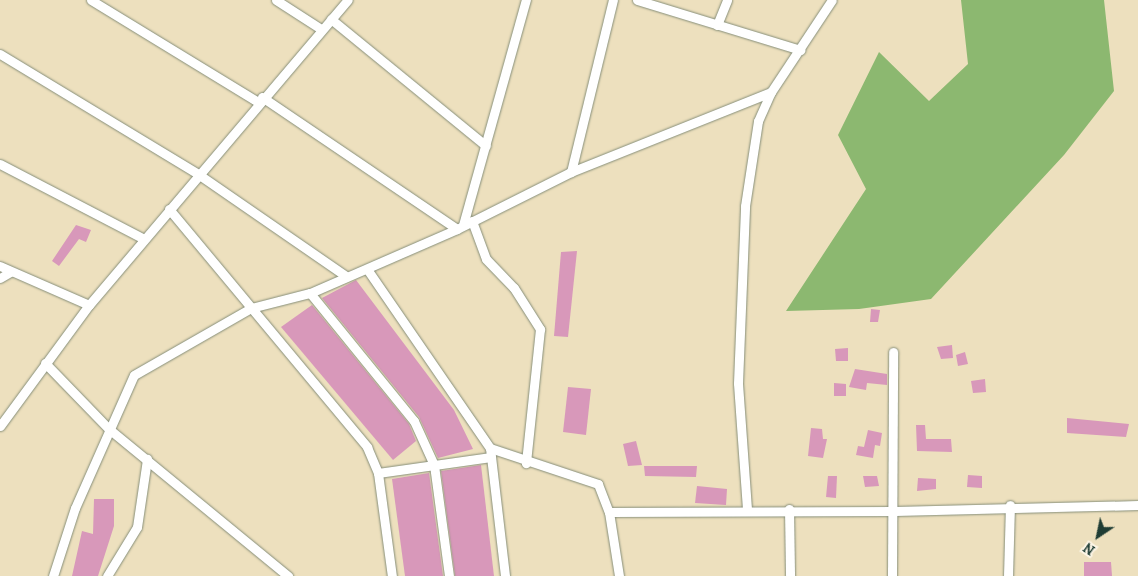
<!DOCTYPE html>
<html>
<head>
<meta charset="utf-8">
<style>
	body { margin:0 }
	#map { position:relative; width:1138px; height:576px; overflow:hidden; background:#ede0be; font-family:Alegreya,serif }
	div>[style] { position:absolute }
	[style*='--x'] { left:calc(var(--x)*1px); top:calc(var(--y)*1px); width:calc(var(--w)*1px); rotate:calc(var(--a)*1deg) }
	.forest>* { inset:0; background:#8cb870 }
	.building>* { inset:0; background:#d898ba }
	.roads { filter:drop-shadow(0 0 1px #868e79) drop-shadow(0 0 1px #868e79) }
	.street>* { height:9px; margin:-4.5px; padding:0 4.5px; transform-origin:4.5px; border-radius:4.5px; background:#fff }
	span { translate:-50% -50%; white-space:nowrap; text-align:center; line-height:1.15; -webkit-text-stroke:5px #fcf5e5; paint-order:stroke }
	.north { position:absolute; left:1073px; top:511px; width:50px; height:50px; -webkit-text-stroke:4px #fcf5e5; paint-order:stroke; rotate:214deg; font-size:14px; font-weight:700; line-height:20px; text-align:center; color:#1f3d34 }
	.north::after { content:''; display:block; margin:auto; width:18px; height:22px; background:#1f3d34; clip-path:polygon(50% 0,100% 100%,50% 72%,0 100%) }
</style>
</head>
<body>
<div id="map">
	<div class="forest">
		<i style="clip-path:polygon(961px 0,1104px 0,1114px 91px,1064px 155px,931px 299px,859px 309px,786px 311px,866px 189px,838px 135px,879px 52px,929px 101px,968px 64px)"></i>
	</div>
	<div class="building">
		<i style="clip-path:polygon(76px 225px,91px 230px,86px 242px,79px 239px,59px 266px,52px 261px)"></i>
		<i style="clip-path:polygon(577px 251px,568px 337px,554px 336px,561px 252px)"></i>
		<i style="clip-path:polygon(356px 280px,454px 410px,473px 449px,438px 458px,419px 417px,322px 298px)"></i>
		<i style="clip-path:polygon(312px 305px,409px 424px,416px 441px,393px 460px,281px 327px)"></i>
		<i style="clip-path:polygon(871px 309px,880px 310px,878px 322px,870px 322px)"></i>
		<i style="clip-path:polygon(952px 345px,953px 358px,941px 359px,937px 347px)"></i>
		<i style="clip-path:polygon(848px 348px,848px 361px,836px 361px,835px 349px)"></i>
		<i style="clip-path:polygon(965px 352px,968px 364px,958px 366px,956px 355px)"></i>
		<i style="clip-path:polygon(855px 369px,887px 374px,887px 385px,867px 383px,866px 390px,849px 387px)"></i>
		<i style="clip-path:polygon(985px 379px,986px 392px,973px 393px,971px 381px)"></i>
		<i style="clip-path:polygon(834px 383px,846px 384px,846px 396px,834px 396px)"></i>
		<i style="clip-path:polygon(568px 387px,591px 389px,586px 435px,563px 432px)"></i>
		<i style="clip-path:polygon(1067px 418px,1129px 424px,1126px 437px,1067px 433px)"></i>
		<i style="clip-path:polygon(916px 425px,925px 425px,926px 439px,951px 439px,952px 452px,917px 451px)"></i>
		<i style="clip-path:polygon(811px 428px,822px 429px,823px 439px,827px 439px,823px 458px,808px 456px)"></i>
		<i style="clip-path:polygon(868px 430px,882px 433px,880px 446px,875px 445px,873px 458px,856px 455px,858px 446px,864px 447px)"></i>
		<i style="clip-path:polygon(636px 441px,642px 465px,628px 466px,623px 444px)"></i>
		<i style="clip-path:polygon(481px 465px,494px 576px,455px 576px,441px 471px)"></i>
		<i style="clip-path:polygon(644px 466px,697px 466px,696px 477px,645px 476px)"></i>
		<i style="clip-path:polygon(429px 473px,443px 576px,405px 576px,392px 479px)"></i>
		<i style="clip-path:polygon(968px 475px,982px 476px,982px 488px,967px 487px)"></i>
		<i style="clip-path:polygon(828px 476px,837px 476px,836px 498px,826px 497px)"></i>
		<i style="clip-path:polygon(863px 476px,877px 476px,879px 486px,865px 487px)"></i>
		<i style="clip-path:polygon(918px 478px,936px 479px,936px 489px,917px 491px)"></i>
		<i style="clip-path:polygon(697px 486px,727px 489px,726px 505px,695px 503px)"></i>
		<i style="clip-path:polygon(94px 499px,114px 499px,114px 526px,98px 576px,72px 576px,82px 531px,93px 534px)"></i>
		<i style="clip-path:polygon(1084px 562px,1111px 562px,1112px 576px,1084px 576px)"></i>
	</div>
	<div class="roads">
		<div class="street">
			<i style="--x:91;--y:0;--w:196;--a:31.4"></i>
			<i style="--x:276;--y:0;--w:54;--a:32.8"></i>
			<i style="--x:637;--y:0;--w:171;--a:17"></i>
			<i style="--x:331;--y:19;--w:200;--a:39.3"></i>
			<i style="--x:717;--y:25;--w:27;--a:-68"></i>
			<i style="--x:0;--y:54;--w:232;--a:31.2"></i>
			<i style="--x:198;--y:174;--w:180;--a:34.6"></i>
			<i style="--x:262;--y:97;--w:235;--a:34.1"></i>
			<i style="--x:0;--y:164;--w:162;--a:27.5"></i>
			<i style="--x:571;--y:172;--w:177;--a:-76.3"></i>
			<i style="--x:169;--y:209;--w:310;--a:50.2"></i>
			<i style="--x:367;--y:447;--w:28;--a:67"></i>
			<i style="--x:378;--y:473;--w:104;--a:82.3"></i>
			<i style="--x:472;--y:221;--w:40;--a:69.8"></i>
			<i style="--x:486;--y:259;--w:40;--a:46"></i>
			<i style="--x:514;--y:288;--w:49;--a:57.6"></i>
			<i style="--x:540;--y:329;--w:135;--a:96"></i>
			<i style="--x:463;--y:225;--w:234;--a:-74.4"></i>
			<i style="--x:0;--y:266;--w:97;--a:23.7"></i>
			<i style="--x:367;--y:269;--w:217;--a:55.5"></i>
			<i style="--x:490;--y:448;--w:129;--a:83.3"></i>
			<i style="--x:0;--y:278;--w:12;--a:-31"></i>
			<i style="--x:310;--y:293;--w:165;--a:50.9"></i>
			<i style="--x:414;--y:421;--w:48;--a:65.6"></i>
			<i style="--x:434;--y:465;--w:112;--a:82.3"></i>
			<i style="--x:45;--y:363;--w:92;--a:45.9"></i>
			<i style="--x:109;--y:429;--w:232;--a:39.4"></i>
			<i style="--x:0;--y:426;--w:150;--a:-53.7"></i>
			<i style="--x:89;--y:305;--w:400;--a:-49.7"></i>
			<i style="--x:490;--y:448;--w:114;--a:18.4"></i>
			<i style="--x:598;--y:484;--w:30;--a:69"></i>
			<i style="--x:609;--y:512;--w:286;--a:-0.2"></i>
			<i style="--x:895;--y:511;--w:243;--a:-1.4"></i>
			<i style="--x:378;--y:473;--w:114;--a:-8.1"></i>
			<i style="--x:747;--y:509;--w:126;--a:-94.1"></i>
			<i style="--x:738;--y:383;--w:177;--a:-87.7"></i>
			<i style="--x:745;--y:206;--w:86;--a:-81.3"></i>
			<i style="--x:758;--y:121;--w:32;--a:-66"></i>
			<i style="--x:789;--y:509;--w:67;--a:89.1"></i>
			<i style="--x:609;--y:512;--w:65;--a:81.1"></i>
			<i style="--x:53;--y:576;--w:71;--a:-72.1"></i>
			<i style="--x:75;--y:508;--w:145;--a:-66.1"></i>
			<i style="--x:134;--y:375;--w:135;--a:-29.8"></i>
			<i style="--x:251;--y:308;--w:61;--a:-14.3"></i>
			<i style="--x:310;--y:293;--w:160;--a:-23.5"></i>
			<i style="--x:457;--y:229;--w:127;--a:-26.6"></i>
			<i style="--x:571;--y:172;--w:215;--a:-21.8"></i>
			<i style="--x:771;--y:92;--w:110;--a:-56.5"></i>
			<i style="--x:107;--y:576;--w:57;--a:-58.5"></i>
			<i style="--x:137;--y:527;--w:69;--a:-81.6"></i>
			<i style="--x:892;--y:576;--w:224;--a:-89.7"></i>
			<i style="--x:1008;--y:576;--w:71;--a:-88.4"></i>
		</div>
	</div>
	<div class="north">N</div>
</div>
</body>
</html>
